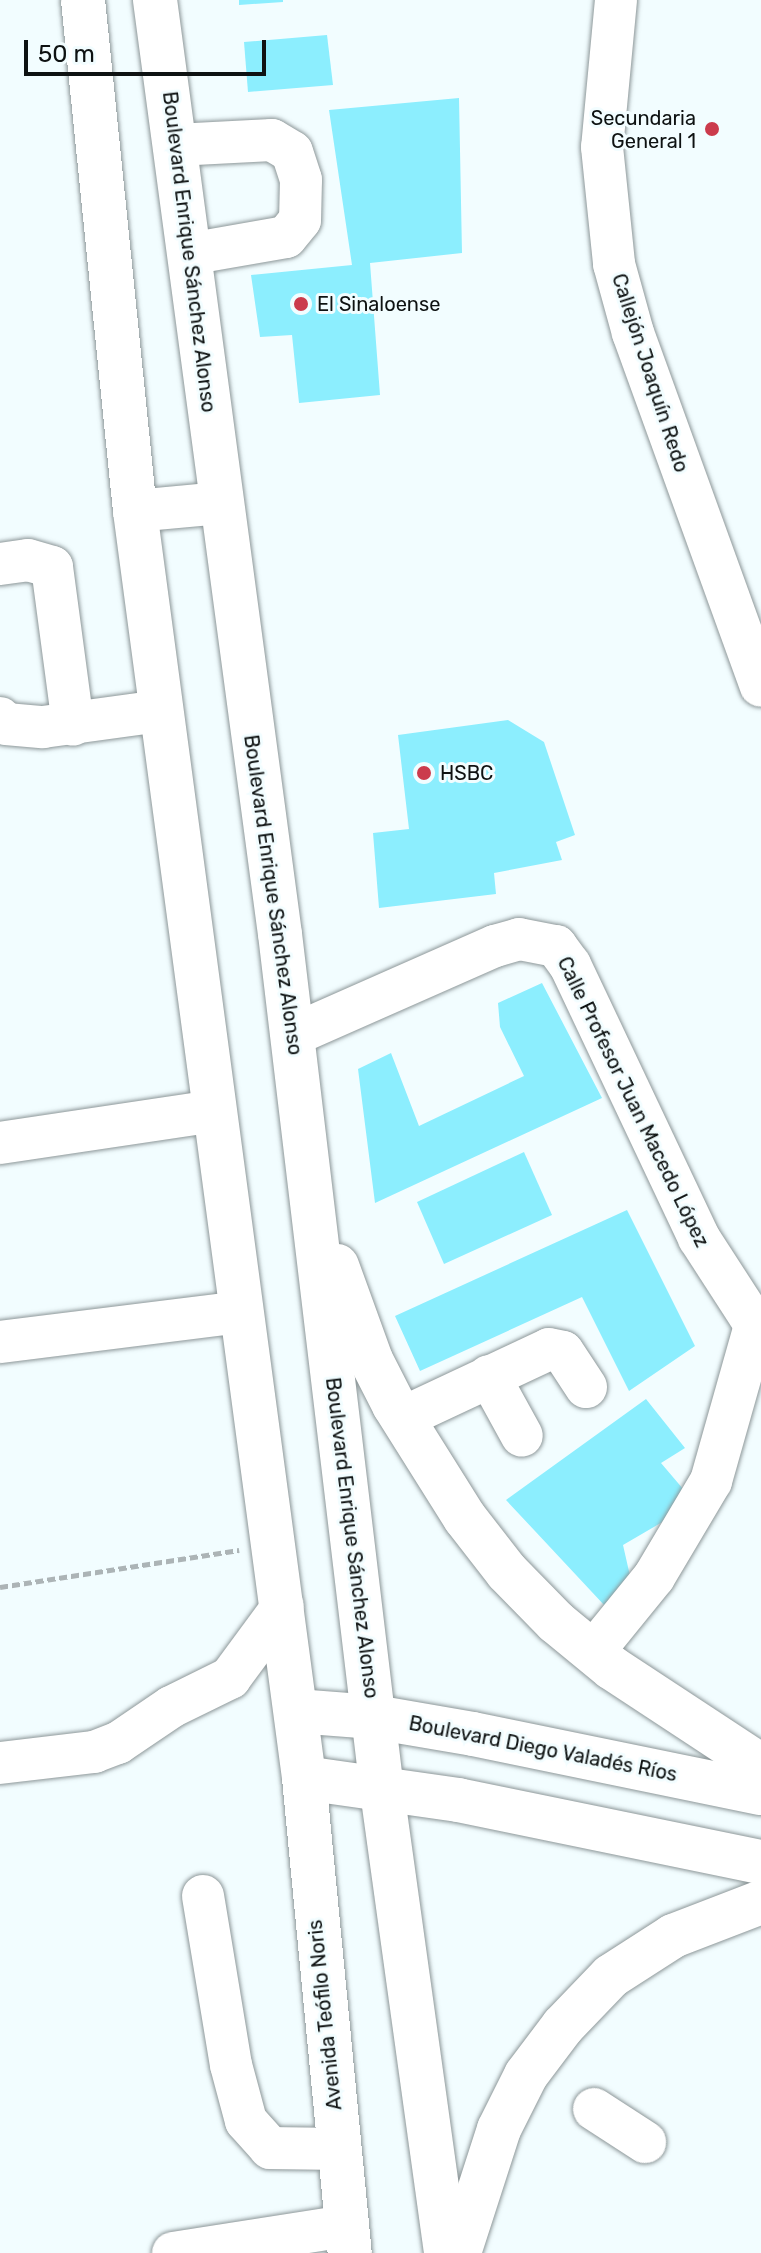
<!DOCTYPE html>
<html>
<head>
<meta charset="utf-8">
<style>
	body { margin:0 }
	#map { position:relative; width:761px; height:2253px; overflow:hidden; background:#f2fdff; font-family:Rubik,sans-serif }
	div>[style] { position:absolute }
	[style*='--x'] { left:calc(var(--x)*1px); top:calc(var(--y)*1px); width:calc(var(--w)*1px); rotate:calc(var(--a)*1deg) }
	.building>* { inset:0; background:#8ceefe }
	.path>* { height:5px; margin-top:-2.5px; transform-origin:0; background:repeating-linear-gradient(90deg,#acb4b6 0 8px,transparent 0 12px) }
	.roads { filter:drop-shadow(0 0 2px #8d9799) drop-shadow(0 0 2px #8d9799) }
	.minor>* { height:42px; margin:-21px; padding:0 21px; transform-origin:21px; border-radius:21px; background:#fff }
	.major>* { height:44px; margin:-22px; padding:0 22px; transform-origin:22px; border-radius:22px; background:#fff }
	.dots>* { width:22px; height:22px; translate:-50% -50%; box-sizing:border-box; border:4px solid #f2fdff; border-radius:50% }
	span { translate:-50% -50%; white-space:nowrap; text-align:center; line-height:1.15; -webkit-text-stroke:6px #f2fdff; paint-order:stroke }
	.poi-label { font-size:20px; color:#0e1212 }
	.right { translate:-100% -50%; text-align:right }
	.left { translate:0 -50%; text-align:left }
	.street-label { font-size:20px; color:#0e1212 }
	.scale { position:absolute; left:24px; top:40px; width:242px; height:36px; box-sizing:border-box; border:4px solid #0e1212; border-top:0; padding-left:10px; font-size:24px; line-height:28px; white-space:nowrap; color:#0e1212; -webkit-text-stroke:6px #f2fdff; paint-order:stroke }
</style>
</head>
<body>
<div id="map">
	<div class="building">
		<i style="clip-path:polygon(239px 0,283px 0,283px 2px,239px 5px)"></i>
		<i style="clip-path:polygon(327px 35px,333px 85px,248px 92px,244px 42px)"></i>
		<i style="clip-path:polygon(459px 98px,462px 253px,370px 263px,380px 395px,299px 403px,292px 335px,260px 337px,251px 275px,352px 265px,329px 110px)"></i>
		<i style="clip-path:polygon(508px 720px,544px 742px,575px 835px,556px 842px,562px 860px,494px 873px,496px 894px,379px 908px,373px 833px,409px 829px,398px 735px)"></i>
		<i style="clip-path:polygon(542px 983px,602px 1098px,375px 1203px,358px 1069px,391px 1053px,419px 1126px,524px 1076px,500px 1027px,498px 1003px)"></i>
		<i style="clip-path:polygon(524px 1152px,552px 1215px,444px 1264px,417px 1202px)"></i>
		<i style="clip-path:polygon(627px 1210px,695px 1346px,629px 1391px,582px 1297px,420px 1371px,395px 1316px)"></i>
		<i style="clip-path:polygon(646px 1399px,685px 1448px,661px 1463px,695px 1503px,623px 1545px,633px 1589px,605px 1606px,506px 1500px)"></i>
	</div>
	<div class="path">
		<i style="--x:0;--y:1587;--w:242;--a:-8.8"></i>
	</div>
	<div class="roads">
		<div class="minor">
			<i style="--x:616;--y:0;--w:148;--a:95.4"></i>
			<i style="--x:602;--y:147;--w:118;--a:84.1"></i>
			<i style="--x:614;--y:264;--w:72;--a:74.6"></i>
			<i style="--x:633;--y:333;--w:375;--a:70.1"></i>
			<i style="--x:175;--y:145;--w:97;--a:-3"></i>
			<i style="--x:272;--y:140;--w:23;--a:31"></i>
			<i style="--x:292;--y:152;--w:29;--a:72"></i>
			<i style="--x:301;--y:180;--w:40;--a:91.4"></i>
			<i style="--x:300;--y:220;--w:22;--a:129"></i>
			<i style="--x:286;--y:237;--w:98;--a:170.1"></i>
			<i style="--x:135;--y:511;--w:87;--a:-5.3"></i>
			<i style="--x:0;--y:564;--w:28;--a:-8"></i>
			<i style="--x:28;--y:560;--w:25;--a:16"></i>
			<i style="--x:52;--y:567;--w:159;--a:82.4"></i>
			<i style="--x:0;--y:718;--w:8;--a:45"></i>
			<i style="--x:6;--y:724;--w:37;--a:5"></i>
			<i style="--x:43;--y:727;--w:118;--a:-7.8"></i>
			<i style="--x:293;--y:1035;--w:221;--a:-23.8"></i>
			<i style="--x:495;--y:946;--w:25;--a:-16"></i>
			<i style="--x:519;--y:939;--w:38;--a:11"></i>
			<i style="--x:556;--y:946;--w:24;--a:54"></i>
			<i style="--x:570;--y:965;--w:302;--a:64.7"></i>
			<i style="--x:699;--y:1238;--w:114;--a:57.1"></i>
			<i style="--x:0;--y:1143;--w:215;--a:-8.5"></i>
			<i style="--x:0;--y:1342;--w:244;--a:-7.1"></i>
			<i style="--x:489;--y:1376;--w:68;--a:61.2"></i>
			<i style="--x:402;--y:1418;--w:162;--a:-25.1"></i>
			<i style="--x:549;--y:1349;--w:14;--a:12"></i>
			<i style="--x:563;--y:1352;--w:42;--a:56.7"></i>
			<i style="--x:593;--y:1652;--w:97;--a:-50.9"></i>
			<i style="--x:654;--y:1577;--w:112;--a:-59.3"></i>
			<i style="--x:711;--y:1481;--w:161;--a:-74.2"></i>
			<i style="--x:0;--y:1763;--w:95;--a:-6.7"></i>
			<i style="--x:94;--y:1752;--w:26;--a:-21"></i>
			<i style="--x:118;--y:1743;--w:64;--a:-34.2"></i>
			<i style="--x:171;--y:1707;--w:66;--a:-26.2"></i>
			<i style="--x:230;--y:1678;--w:89;--a:-53.6"></i>
			<i style="--x:203;--y:1896;--w:171;--a:80.6"></i>
			<i style="--x:231;--y:2065;--w:58;--a:75"></i>
			<i style="--x:246;--y:2121;--w:36;--a:48"></i>
			<i style="--x:270;--y:2148;--w:70;--a:0.8"></i>
			<i style="--x:594;--y:2109;--w:61;--a:32.9"></i>
			<i style="--x:173;--y:2253;--w:175;--a:-8.9"></i>
		</div>
		<div class="major">
			<i style="--x:83;--y:0;--w:514;--a:84.19"></i>
			<i style="--x:135;--y:511;--w:1278;--a:82.4"></i>
			<i style="--x:304;--y:1778;--w:477;--a:84.5"></i>
			<i style="--x:155;--y:0;--w:942;--a:82.38"></i>
			<i style="--x:280;--y:934;--w:863;--a:83.21"></i>
			<i style="--x:382;--y:1791;--w:466;--a:82.1"></i>
			<i style="--x:337;--y:1266;--w:100;--a:70.1"></i>
			<i style="--x:371;--y:1360;--w:51;--a:62.9"></i>
			<i style="--x:394;--y:1405;--w:133;--a:57.9"></i>
			<i style="--x:465;--y:1518;--w:68;--a:52.1"></i>
			<i style="--x:507;--y:1572;--w:70;--a:45.6"></i>
			<i style="--x:556;--y:1622;--w:72;--a:39.4"></i>
			<i style="--x:612;--y:1668;--w:178;--a:33.3"></i>
			<i style="--x:296;--y:1711;--w:78;--a:4.4"></i>
			<i style="--x:374;--y:1717;--w:100;--a:9.7"></i>
			<i style="--x:473;--y:1734;--w:294;--a:11.6"></i>
			<i style="--x:304;--y:1778;--w:156;--a:8.1"></i>
			<i style="--x:458;--y:1800;--w:309;--a:11.6"></i>
			<i style="--x:459;--y:2253;--w:130;--a:-72.1"></i>
			<i style="--x:499;--y:2129;--w:60;--a:-63.4"></i>
			<i style="--x:526;--y:2075;--w:61;--a:-52.9"></i>
			<i style="--x:563;--y:2026;--w:69;--a:-46.2"></i>
			<i style="--x:611;--y:1976;--w:74;--a:-32.8"></i>
			<i style="--x:673;--y:1936;--w:94;--a:-21.1"></i>
		</div>
	</div>
	<div class="dots">
		<i style="left:712px;top:129px;background:#cb3b4c"></i>
		<i style="left:301px;top:304px;background:#cb3b4c"></i>
		<i style="left:424px;top:773px;background:#cb3b4c"></i>
	</div>
	<div class="poi-label">
		<span class="right" style="left:696px;top:130px">Secundaria<br>General 1</span>
		<span class="left" style="left:317px;top:304px">El Sinaloense</span>
		<span class="left" style="left:440px;top:773px">HSBC</span>
	</div>
	<div class="street-label">
		<span style="left:189px;top:252px;rotate:83deg">Boulevard Enrique Sánchez Alonso</span>
		<span style="left:650px;top:373px;rotate:72deg">Callejón Joaquín Redo</span>
		<span style="left:273px;top:895px;rotate:82deg">Boulevard Enrique Sánchez Alonso</span>
		<span style="left:633px;top:1102px;rotate:64deg">Calle Profesor Juan Macedo López</span>
		<span style="left:352px;top:1538px;rotate:83deg">Boulevard Enrique Sánchez Alonso</span>
		<span style="left:543px;top:1749px;rotate:11deg">Boulevard Diego Valadés Ríos</span>
		<span style="left:325px;top:2015px;rotate:-96deg">Avenida Teófilo Noris</span>
	</div>
	<div class="scale">50 m</div>
</div>
</body>
</html>
